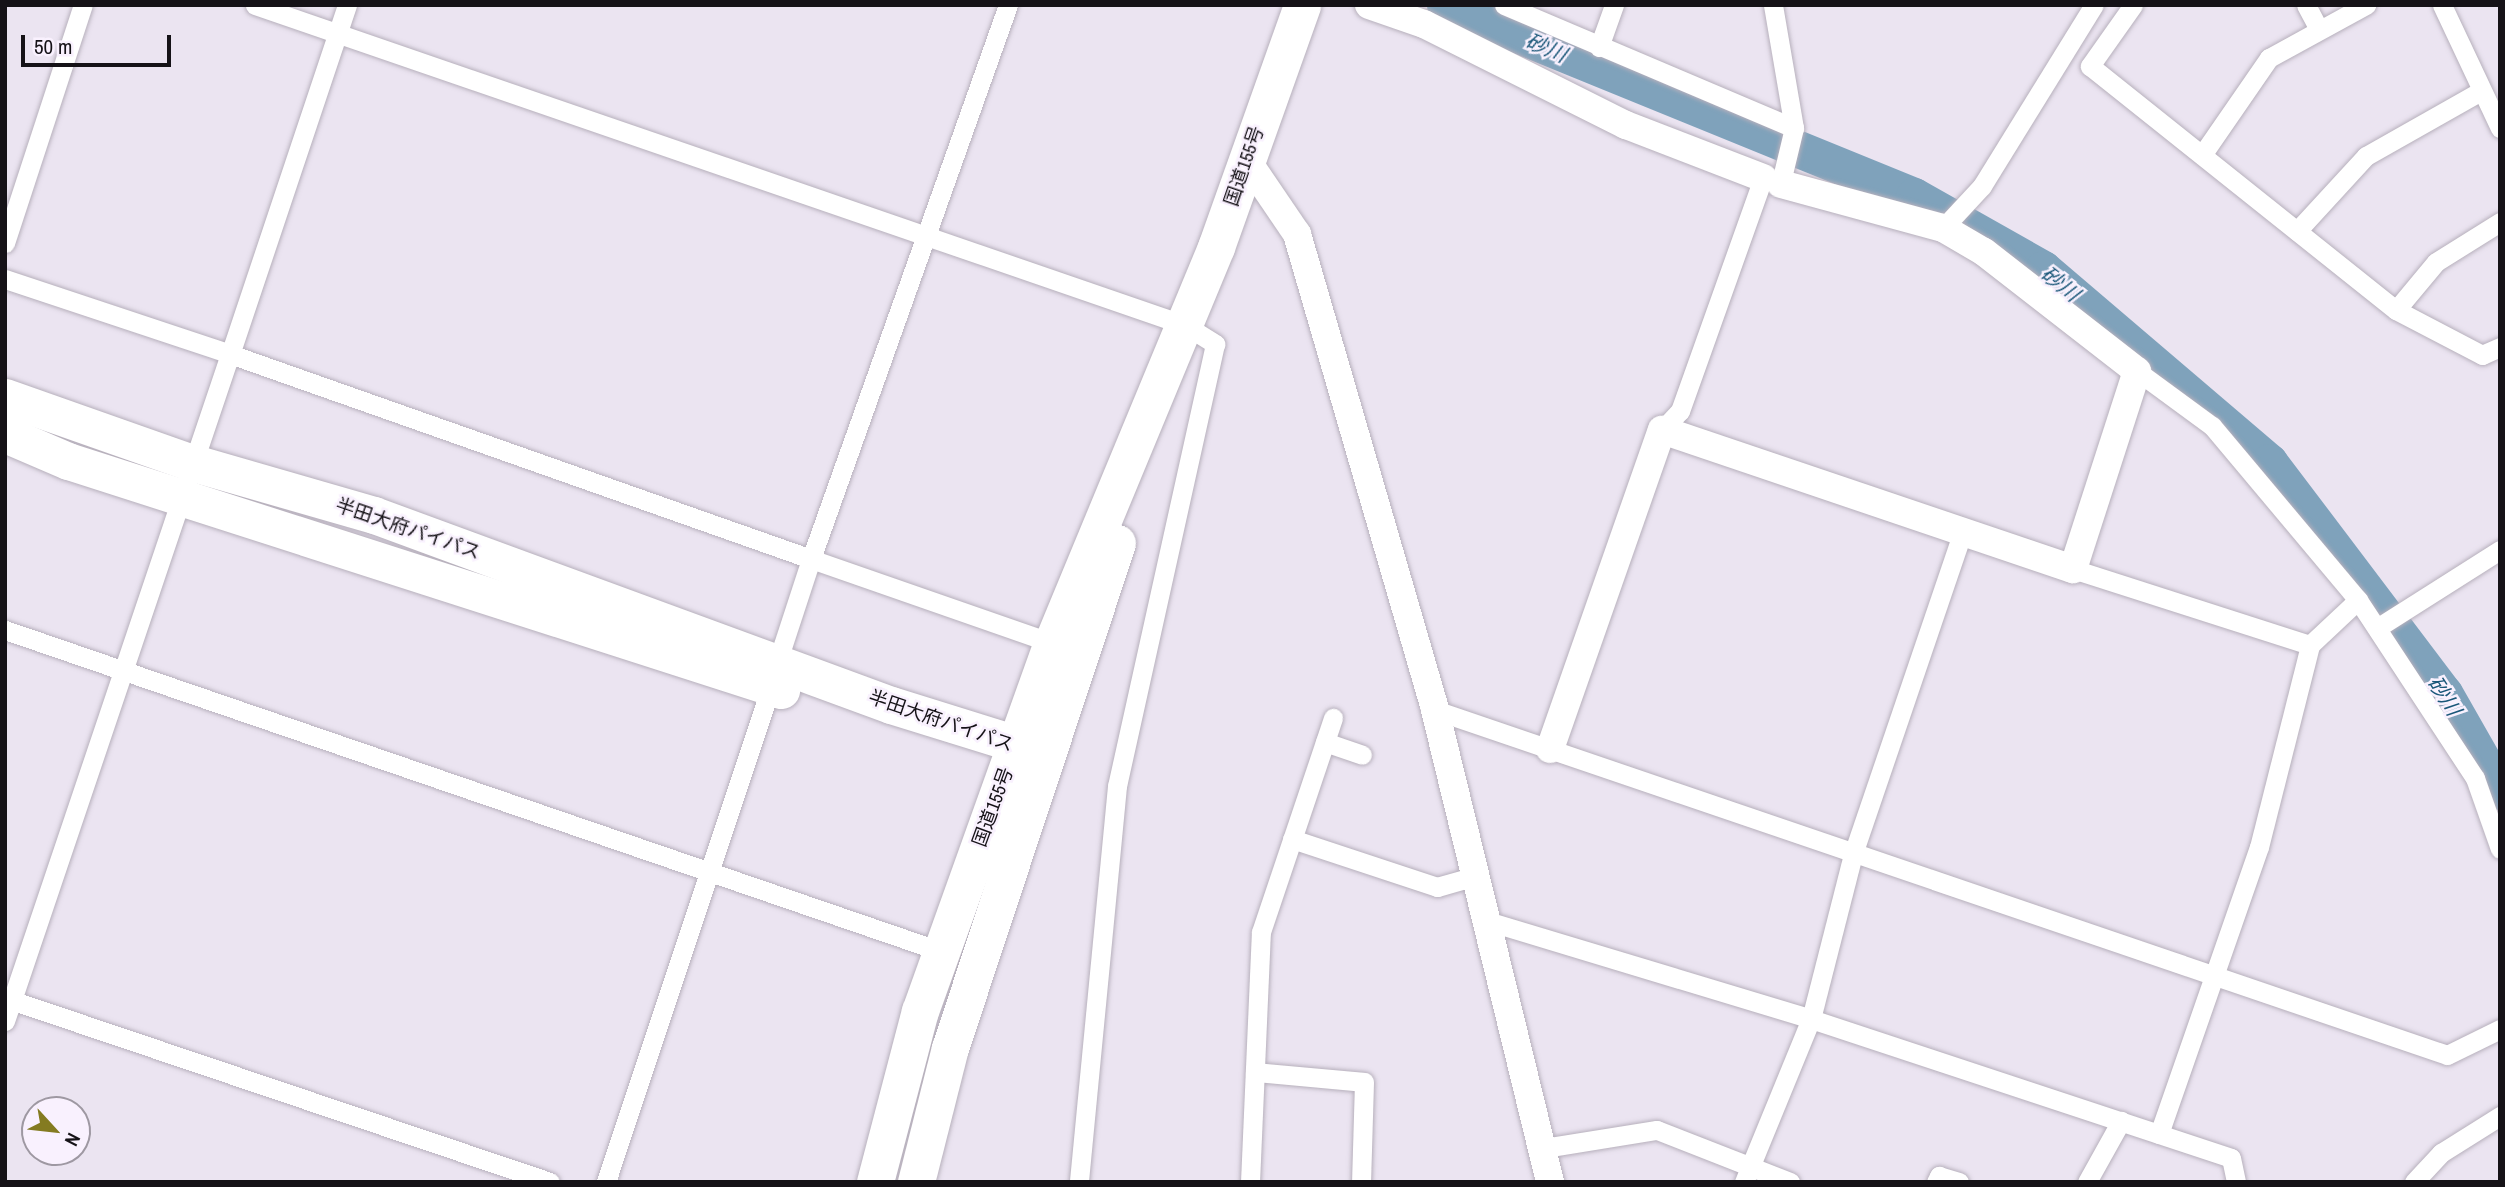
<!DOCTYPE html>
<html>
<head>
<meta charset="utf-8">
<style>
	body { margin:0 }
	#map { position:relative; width:2505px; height:1187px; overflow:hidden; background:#ebe4f1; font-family:"Archivo Narrow","Noto Sans JP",sans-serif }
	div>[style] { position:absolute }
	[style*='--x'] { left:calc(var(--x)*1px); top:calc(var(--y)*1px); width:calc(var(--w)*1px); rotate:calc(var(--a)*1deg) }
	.river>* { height:37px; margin:-18.5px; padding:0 18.5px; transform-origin:18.5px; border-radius:18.5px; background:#7fa2bb }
	.roads { filter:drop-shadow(0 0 2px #b7b0bc) drop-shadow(0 0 2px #b7b0bc) }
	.street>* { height:19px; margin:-9.5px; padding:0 9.5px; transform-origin:9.5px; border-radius:9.5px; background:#fff }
	.secondary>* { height:28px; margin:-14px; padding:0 14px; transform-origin:14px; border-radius:14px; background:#fff }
	.highway>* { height:37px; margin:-18.5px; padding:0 18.5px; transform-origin:18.5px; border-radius:18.5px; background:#fff }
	span { translate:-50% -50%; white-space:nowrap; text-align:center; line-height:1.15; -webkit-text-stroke:5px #f9f1fe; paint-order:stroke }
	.street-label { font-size:19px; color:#151217 }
	.water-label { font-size:21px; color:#1a5779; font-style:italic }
	.frame { position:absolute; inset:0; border:7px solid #151217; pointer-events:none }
	.north { position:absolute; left:21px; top:1096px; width:70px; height:70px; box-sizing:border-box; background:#f9f1fe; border:2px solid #9e98a2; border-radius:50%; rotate:117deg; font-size:19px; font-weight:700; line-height:28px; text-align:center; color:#151217 }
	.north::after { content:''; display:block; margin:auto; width:24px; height:32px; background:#847b21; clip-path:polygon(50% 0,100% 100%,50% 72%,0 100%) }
	.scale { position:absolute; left:21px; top:35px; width:150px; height:32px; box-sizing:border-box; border:4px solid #151217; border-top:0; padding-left:9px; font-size:21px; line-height:24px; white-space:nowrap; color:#151217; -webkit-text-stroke:5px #f9f1fe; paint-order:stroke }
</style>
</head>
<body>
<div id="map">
	<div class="river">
		<i style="--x:1445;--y:5;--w:506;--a:22.16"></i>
		<i style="--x:1914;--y:196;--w:148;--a:29.5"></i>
		<i style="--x:2043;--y:269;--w:297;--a:40.5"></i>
		<i style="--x:2269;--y:462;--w:290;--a:52.9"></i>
		<i style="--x:2444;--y:693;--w:113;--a:60.3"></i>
	</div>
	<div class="roads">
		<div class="street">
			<i style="--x:255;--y:5;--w:984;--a:18.99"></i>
			<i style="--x:1185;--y:325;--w:36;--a:32"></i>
			<i style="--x:1215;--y:344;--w:453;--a:102.5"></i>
			<i style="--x:1117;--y:786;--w:398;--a:95.5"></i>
			<i style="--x:347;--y:5;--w:368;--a:108.5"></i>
			<i style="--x:230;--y:354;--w:616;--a:19.43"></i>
			<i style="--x:811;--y:559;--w:109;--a:108.1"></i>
			<i style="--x:1008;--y:5;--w:588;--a:109.58"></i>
			<i style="--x:811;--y:559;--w:255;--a:19.2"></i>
			<i style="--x:1504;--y:5;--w:315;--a:23"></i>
			<i style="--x:2133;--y:5;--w:75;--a:125.2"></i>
			<i style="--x:2090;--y:66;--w:391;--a:38.6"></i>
			<i style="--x:2396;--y:310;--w:97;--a:27.6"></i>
			<i style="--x:2482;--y:355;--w:20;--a:-24"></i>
			<i style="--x:2306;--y:5;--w:27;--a:62"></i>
			<i style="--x:2442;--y:5;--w:136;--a:64.8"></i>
			<i style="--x:1599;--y:47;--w:45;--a:-70.3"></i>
			<i style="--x:2202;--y:155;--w:118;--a:-55.4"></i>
			<i style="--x:2269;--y:58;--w:111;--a:-28.7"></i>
			<i style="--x:1943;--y:228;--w:57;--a:-47.1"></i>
			<i style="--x:1982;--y:186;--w:213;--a:-58.3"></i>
			<i style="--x:2297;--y:231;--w:102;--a:-47.4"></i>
			<i style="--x:2366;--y:156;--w:132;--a:-29.5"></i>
			<i style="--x:5;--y:243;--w:250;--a:-71.9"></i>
			<i style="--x:5;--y:279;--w:237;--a:18.4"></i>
			<i style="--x:230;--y:354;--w:704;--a:108.64"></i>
			<i style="--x:2396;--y:310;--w:62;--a:-50.2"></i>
			<i style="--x:2436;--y:262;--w:75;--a:-32"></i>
			<i style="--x:2137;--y:371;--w:93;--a:36.3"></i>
			<i style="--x:2212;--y:426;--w:227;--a:50"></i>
			<i style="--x:2358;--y:600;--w:213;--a:56.7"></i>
			<i style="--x:2475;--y:778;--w:75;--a:70.6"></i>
			<i style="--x:1662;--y:430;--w:26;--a:-47"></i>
			<i style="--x:1680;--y:411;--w:247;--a:-70.4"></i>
			<i style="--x:1763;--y:178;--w:18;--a:13"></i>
			<i style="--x:1781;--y:182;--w:56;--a:-76.5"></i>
			<i style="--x:1794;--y:128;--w:125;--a:-99.7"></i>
			<i style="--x:2073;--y:569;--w:249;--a:17.8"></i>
			<i style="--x:2377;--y:628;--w:146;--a:-32.4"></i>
			<i style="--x:5;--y:630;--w:989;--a:18.95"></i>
			<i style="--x:1435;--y:710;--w:1069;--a:18.82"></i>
			<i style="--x:2447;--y:1055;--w:59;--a:-26.1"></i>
			<i style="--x:1325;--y:742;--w:39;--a:19"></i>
			<i style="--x:1292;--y:839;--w:153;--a:18.3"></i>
			<i style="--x:1437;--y:887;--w:37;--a:-16"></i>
			<i style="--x:1484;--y:920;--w:342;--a:16.8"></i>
			<i style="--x:1811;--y:1019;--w:442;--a:18.3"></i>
			<i style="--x:2231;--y:1158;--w:25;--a:78"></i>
			<i style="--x:5;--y:998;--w:575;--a:18.66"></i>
			<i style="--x:1255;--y:1072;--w:109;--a:5.2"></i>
			<i style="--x:1364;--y:1082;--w:100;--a:91.7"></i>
			<i style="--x:2159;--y:1134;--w:304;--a:-70.8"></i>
			<i style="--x:2259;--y:847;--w:208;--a:-75.8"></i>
			<i style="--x:2310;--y:645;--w:66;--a:-43.2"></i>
			<i style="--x:1544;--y:1148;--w:114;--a:-9.1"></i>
			<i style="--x:1657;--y:1130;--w:143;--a:21.4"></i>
			<i style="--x:606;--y:1182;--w:522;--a:-71.57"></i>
			<i style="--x:1250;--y:1182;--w:250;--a:-87.5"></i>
			<i style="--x:1261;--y:932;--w:226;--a:-71.4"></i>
			<i style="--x:1744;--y:1182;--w:176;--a:-67.7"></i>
			<i style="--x:1811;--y:1019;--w:170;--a:-75.7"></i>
			<i style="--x:1853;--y:854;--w:341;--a:-71.2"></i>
			<i style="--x:1936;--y:1182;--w:7;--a:-63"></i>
			<i style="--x:1939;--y:1176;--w:21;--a:17"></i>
			<i style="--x:2087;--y:1182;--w:70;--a:-60.9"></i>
			<i style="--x:2414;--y:1182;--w:40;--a:-47"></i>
			<i style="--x:2441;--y:1153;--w:70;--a:-32.1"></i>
		</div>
		<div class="secondary">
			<i style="--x:1369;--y:5;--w:58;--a:19.1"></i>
			<i style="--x:1424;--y:24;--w:226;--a:26.6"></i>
			<i style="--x:1626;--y:125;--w:147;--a:21.1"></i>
			<i style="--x:1246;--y:159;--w:91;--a:55.8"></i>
			<i style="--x:1297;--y:234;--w:496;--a:73.8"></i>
			<i style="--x:1435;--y:710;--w:486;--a:76.3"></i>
			<i style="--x:1550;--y:749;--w:338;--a:-70.7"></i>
			<i style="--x:1662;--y:430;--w:434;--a:18.7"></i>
			<i style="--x:2073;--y:569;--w:208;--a:-72.1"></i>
			<i style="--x:2137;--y:371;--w:194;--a:-142.1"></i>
			<i style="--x:1984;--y:252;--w:48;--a:-149.7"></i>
			<i style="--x:1943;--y:228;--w:168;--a:-164.8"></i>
		</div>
		<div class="highway">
			<i style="--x:5;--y:397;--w:196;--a:19.4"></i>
			<i style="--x:190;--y:462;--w:191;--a:16.1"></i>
			<i style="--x:374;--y:515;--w:551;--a:20.18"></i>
			<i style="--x:891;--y:705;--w:131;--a:17.3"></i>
			<i style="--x:1016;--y:744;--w:32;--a:36"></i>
			<i style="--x:5;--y:434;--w:69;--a:23.2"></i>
			<i style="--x:68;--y:461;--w:749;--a:17.81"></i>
			<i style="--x:875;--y:1182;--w:177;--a:-75.3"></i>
			<i style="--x:920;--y:1011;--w:391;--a:-70.3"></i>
			<i style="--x:1052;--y:643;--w:429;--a:-67.5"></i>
			<i style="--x:1216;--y:247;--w:257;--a:-70.4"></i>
			<i style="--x:916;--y:1182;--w:138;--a:-75.8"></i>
			<i style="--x:950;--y:1048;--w:532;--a:-71.7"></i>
		</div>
	</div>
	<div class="street-label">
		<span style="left:1244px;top:166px;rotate:-71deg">国道155号</span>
		<span style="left:408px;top:529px;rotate:19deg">半田大府パイパス</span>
		<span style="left:941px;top:721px;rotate:19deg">半田大府パイパス</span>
		<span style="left:993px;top:807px;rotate:-70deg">国道155号</span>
	</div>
	<div class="water-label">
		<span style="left:1546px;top:48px;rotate:23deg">砂川</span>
		<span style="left:2060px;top:284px;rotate:38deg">砂川</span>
		<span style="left:2444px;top:696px;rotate:57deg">砂川</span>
	</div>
	<div class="frame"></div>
	<div class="north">N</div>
	<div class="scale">50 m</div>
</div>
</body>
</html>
